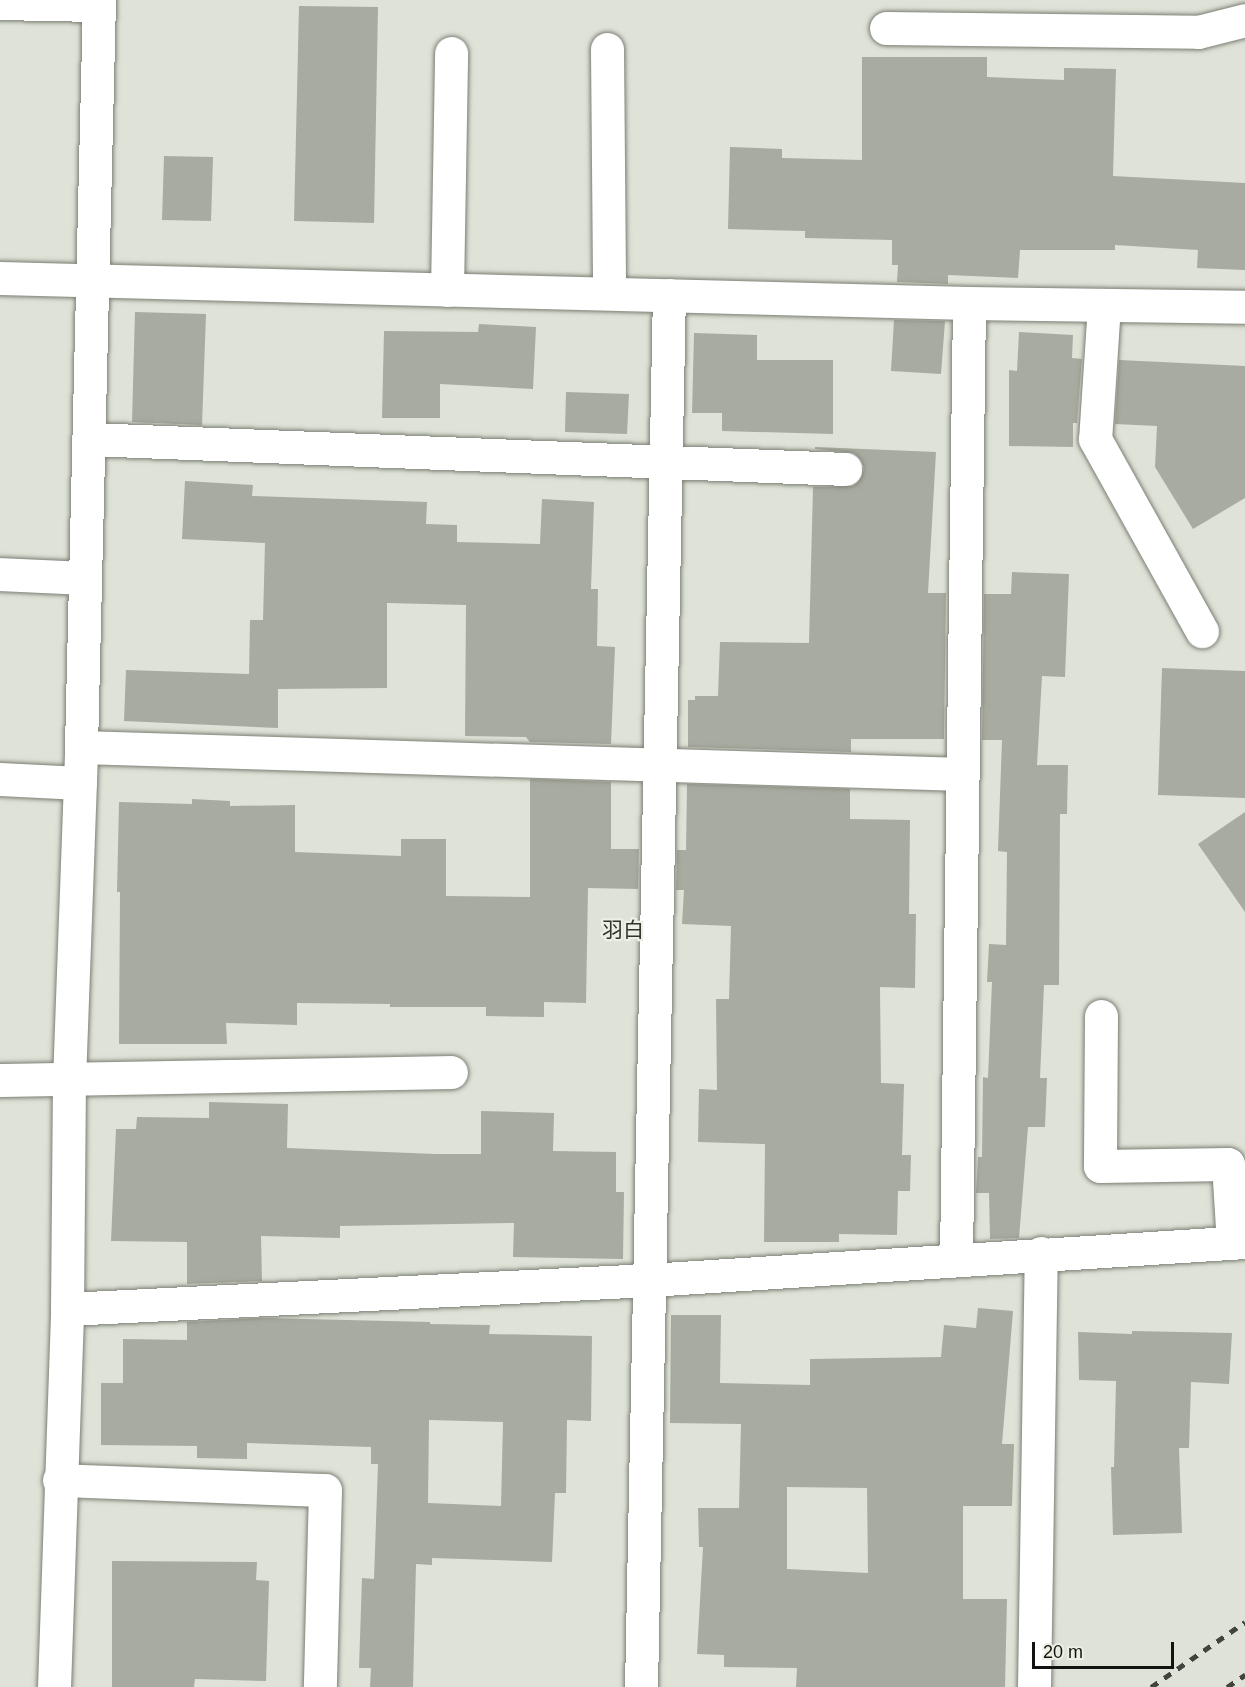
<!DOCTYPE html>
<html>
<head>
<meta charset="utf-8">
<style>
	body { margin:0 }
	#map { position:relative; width:1245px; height:1687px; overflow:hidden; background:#dee2d7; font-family:Helvetica,"Noto Sans JP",sans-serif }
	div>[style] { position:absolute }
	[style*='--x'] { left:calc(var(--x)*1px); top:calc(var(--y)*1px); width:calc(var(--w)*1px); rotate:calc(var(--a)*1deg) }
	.building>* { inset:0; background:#a8aba0 }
	.roads { filter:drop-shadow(0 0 2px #7b7f74) drop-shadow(0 0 2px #7b7f74) }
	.minor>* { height:33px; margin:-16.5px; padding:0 16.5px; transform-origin:16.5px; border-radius:16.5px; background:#fff }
	.rail>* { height:4.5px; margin-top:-2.25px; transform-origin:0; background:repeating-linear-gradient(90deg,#41433d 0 8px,transparent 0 16px) }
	span { translate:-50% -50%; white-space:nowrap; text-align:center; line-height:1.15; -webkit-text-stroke:4.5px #ecefe4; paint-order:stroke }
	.quarter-label { font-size:21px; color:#30332a }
	.scale { position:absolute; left:1032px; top:1642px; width:142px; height:27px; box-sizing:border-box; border:3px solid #131410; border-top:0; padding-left:8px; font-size:18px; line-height:21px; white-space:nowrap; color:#131410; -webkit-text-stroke:4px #ecefe4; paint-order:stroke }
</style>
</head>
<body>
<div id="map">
	<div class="building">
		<i style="clip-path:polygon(299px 6px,378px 7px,374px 223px,294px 221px)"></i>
		<i style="clip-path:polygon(862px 57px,987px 57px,987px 77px,1064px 80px,1064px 68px,1116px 69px,1113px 176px,1245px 183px,1245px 270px,1197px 268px,1198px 250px,1115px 245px,1115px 250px,1020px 250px,1018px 278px,948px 275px,948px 284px,897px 282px,898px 265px,892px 265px,892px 240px,805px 238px,805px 231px,728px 229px,730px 147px,782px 149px,782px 158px,862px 160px)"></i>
		<i style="clip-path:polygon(164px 156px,213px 157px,211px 221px,162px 220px)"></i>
		<i style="clip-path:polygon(135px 312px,206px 314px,202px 425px,132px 422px)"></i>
		<i style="clip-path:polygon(894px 320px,945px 321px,941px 374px,891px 371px)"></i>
		<i style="clip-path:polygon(479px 324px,536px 327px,533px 389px,440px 384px,440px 418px,382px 418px,384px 331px,478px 332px)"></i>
		<i style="clip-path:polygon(1019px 332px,1073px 335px,1072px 358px,1082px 359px,1077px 423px,1073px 423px,1073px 447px,1009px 446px,1009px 370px,1017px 371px)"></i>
		<i style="clip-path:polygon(694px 333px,757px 335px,757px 360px,833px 360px,833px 434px,722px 431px,722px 413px,692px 413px)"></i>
		<i style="clip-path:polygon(1119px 360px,1245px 366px,1245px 498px,1193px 529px,1155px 467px,1157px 426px,1115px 424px)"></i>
		<i style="clip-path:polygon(566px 392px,629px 394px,627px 434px,565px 432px)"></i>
		<i style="clip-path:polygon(815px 447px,936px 452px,928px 593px,946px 593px,944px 739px,851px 739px,851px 752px,688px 747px,688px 700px,695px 700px,695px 696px,718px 696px,720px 642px,809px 643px,813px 487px,853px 486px,861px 478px,864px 469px,861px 460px,854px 453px,815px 449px)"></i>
		<i style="clip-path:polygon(185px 481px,253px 485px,252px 496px,427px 502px,426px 524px,457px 525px,457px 542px,540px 544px,542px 499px,594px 502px,591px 589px,598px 589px,597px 646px,615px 647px,611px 744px,530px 742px,526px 737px,465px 736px,466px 605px,387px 603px,387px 688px,278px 689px,278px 728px,124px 721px,126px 670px,249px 674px,250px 620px,263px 620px,265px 543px,182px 539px)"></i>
		<i style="clip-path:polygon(1012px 572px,1069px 574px,1065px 677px,1042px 676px,1037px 765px,1068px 765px,1067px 814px,1060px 814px,1059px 985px,1044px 985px,1040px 1078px,1047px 1078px,1045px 1127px,1028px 1127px,1019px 1238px,990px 1239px,989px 1193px,976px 1193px,978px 1157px,982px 1157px,983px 1077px,988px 1078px,992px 982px,987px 982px,989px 944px,1006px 945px,1007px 852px,998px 851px,1002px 740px,982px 740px,984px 594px,1011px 594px)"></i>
		<i style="clip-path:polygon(1162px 668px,1245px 671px,1245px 798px,1158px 795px)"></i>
		<i style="clip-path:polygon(530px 779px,611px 782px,611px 849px,639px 849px,638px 889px,588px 888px,586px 1003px,544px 1002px,544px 1017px,486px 1016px,486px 1007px,390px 1007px,390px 1004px,297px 1003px,297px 1025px,226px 1023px,227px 1044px,119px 1044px,120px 892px,117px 892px,119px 802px,192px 804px,192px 799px,230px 801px,230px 806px,295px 805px,295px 852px,401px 856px,401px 839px,446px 839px,446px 896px,530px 897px)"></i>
		<i style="clip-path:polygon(687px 784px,850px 789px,850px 819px,910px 820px,909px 914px,916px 914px,915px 988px,880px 987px,881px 1083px,904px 1084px,902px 1155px,911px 1155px,910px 1191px,898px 1191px,897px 1235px,839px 1234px,839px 1242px,764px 1242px,765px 1144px,698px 1142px,699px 1089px,717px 1090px,716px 999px,729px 999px,731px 926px,682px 924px,684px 890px,676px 890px,677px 850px,686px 850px)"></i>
		<i style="clip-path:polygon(1245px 812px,1245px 912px,1198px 844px)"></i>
		<i style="clip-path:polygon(209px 1102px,288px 1104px,287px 1148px,435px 1154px,481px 1154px,481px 1111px,554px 1113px,553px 1151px,616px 1152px,616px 1192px,624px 1192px,623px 1259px,513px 1257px,514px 1223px,340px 1226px,340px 1238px,261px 1236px,262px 1281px,187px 1284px,187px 1242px,111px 1241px,116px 1129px,136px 1129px,137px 1117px,209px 1118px)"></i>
		<i style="clip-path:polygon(evenodd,978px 1308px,1013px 1311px,1002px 1444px,1014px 1444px,1012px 1506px,963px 1506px,963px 1599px,1007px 1599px,1005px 1687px,796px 1687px,797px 1668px,724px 1667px,724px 1655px,697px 1654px,703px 1547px,699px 1547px,698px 1508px,739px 1508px,741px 1424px,670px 1423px,671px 1315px,721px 1315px,720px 1383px,810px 1385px,810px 1359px,941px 1357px,944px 1325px,976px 1328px,978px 1308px,787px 1487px,867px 1488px,868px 1573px,787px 1569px,787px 1487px)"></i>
		<i style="clip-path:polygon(evenodd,263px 1318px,430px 1322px,430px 1324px,490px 1325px,489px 1334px,592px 1336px,591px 1421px,567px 1420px,566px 1493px,555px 1493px,552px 1562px,432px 1558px,432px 1565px,416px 1564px,413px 1687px,370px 1687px,371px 1668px,359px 1668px,362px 1578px,374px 1579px,378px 1464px,371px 1464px,371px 1447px,247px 1443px,247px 1459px,197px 1458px,197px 1446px,101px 1445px,101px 1383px,123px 1383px,123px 1339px,187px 1340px,187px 1322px,263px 1318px,429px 1420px,503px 1422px,501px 1506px,428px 1503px,429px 1420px)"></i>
		<i style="clip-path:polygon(1132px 1331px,1232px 1333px,1229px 1384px,1191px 1382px,1189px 1448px,1179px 1448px,1182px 1533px,1113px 1535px,1111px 1467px,1114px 1467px,1116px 1381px,1079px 1380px,1078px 1332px,1132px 1334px)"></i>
		<i style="clip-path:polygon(112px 1561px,257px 1562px,256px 1580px,269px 1581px,266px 1681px,195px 1679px,194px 1687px,112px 1687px)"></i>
	</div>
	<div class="roads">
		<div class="minor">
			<i style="--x:0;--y:3;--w:98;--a:1.2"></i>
			<i style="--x:886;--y:28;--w:312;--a:0.7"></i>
			<i style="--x:1198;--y:32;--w:49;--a:-14.3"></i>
			<i style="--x:607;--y:49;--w:244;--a:89.5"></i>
			<i style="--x:0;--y:278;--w:969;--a:1.48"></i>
			<i style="--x:969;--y:303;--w:276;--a:0.8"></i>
			<i style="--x:447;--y:290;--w:237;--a:-89"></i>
			<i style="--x:1104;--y:305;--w:134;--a:93.8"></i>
			<i style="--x:1095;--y:439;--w:220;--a:60.9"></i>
			<i style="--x:89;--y:439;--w:757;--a:2.27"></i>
			<i style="--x:0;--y:574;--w:85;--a:2.7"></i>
			<i style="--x:81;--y:747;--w:882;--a:1.75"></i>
			<i style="--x:0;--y:779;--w:80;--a:2.9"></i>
			<i style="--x:1101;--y:1016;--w:150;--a:90.4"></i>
			<i style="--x:1100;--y:1166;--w:128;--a:-0.9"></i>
			<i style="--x:1228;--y:1164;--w:79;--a:86.4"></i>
			<i style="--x:0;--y:1080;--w:451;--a:-1"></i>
			<i style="--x:956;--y:1259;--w:956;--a:-89.22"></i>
			<i style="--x:67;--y:1309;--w:583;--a:-2.85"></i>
			<i style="--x:649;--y:1280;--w:597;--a:-3.65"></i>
			<i style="--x:59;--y:1480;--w:266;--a:2.2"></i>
			<i style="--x:325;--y:1490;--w:197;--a:91.5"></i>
			<i style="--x:54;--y:1687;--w:378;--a:-88"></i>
			<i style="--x:67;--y:1309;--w:228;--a:-89.5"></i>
			<i style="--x:69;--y:1081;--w:334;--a:-87.9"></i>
			<i style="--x:81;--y:747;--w:747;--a:-88.62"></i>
			<i style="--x:641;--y:1687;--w:1392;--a:-88.85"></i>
			<i style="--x:1034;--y:1687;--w:434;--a:-89.1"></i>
		</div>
	</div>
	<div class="rail">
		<i style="--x:1151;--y:1687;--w:114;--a:-34.7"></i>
		<i style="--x:1227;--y:1687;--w:22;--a:-34"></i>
	</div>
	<div class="quarter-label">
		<span style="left:623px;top:930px">羽白</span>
	</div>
	<div class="scale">20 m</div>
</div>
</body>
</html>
